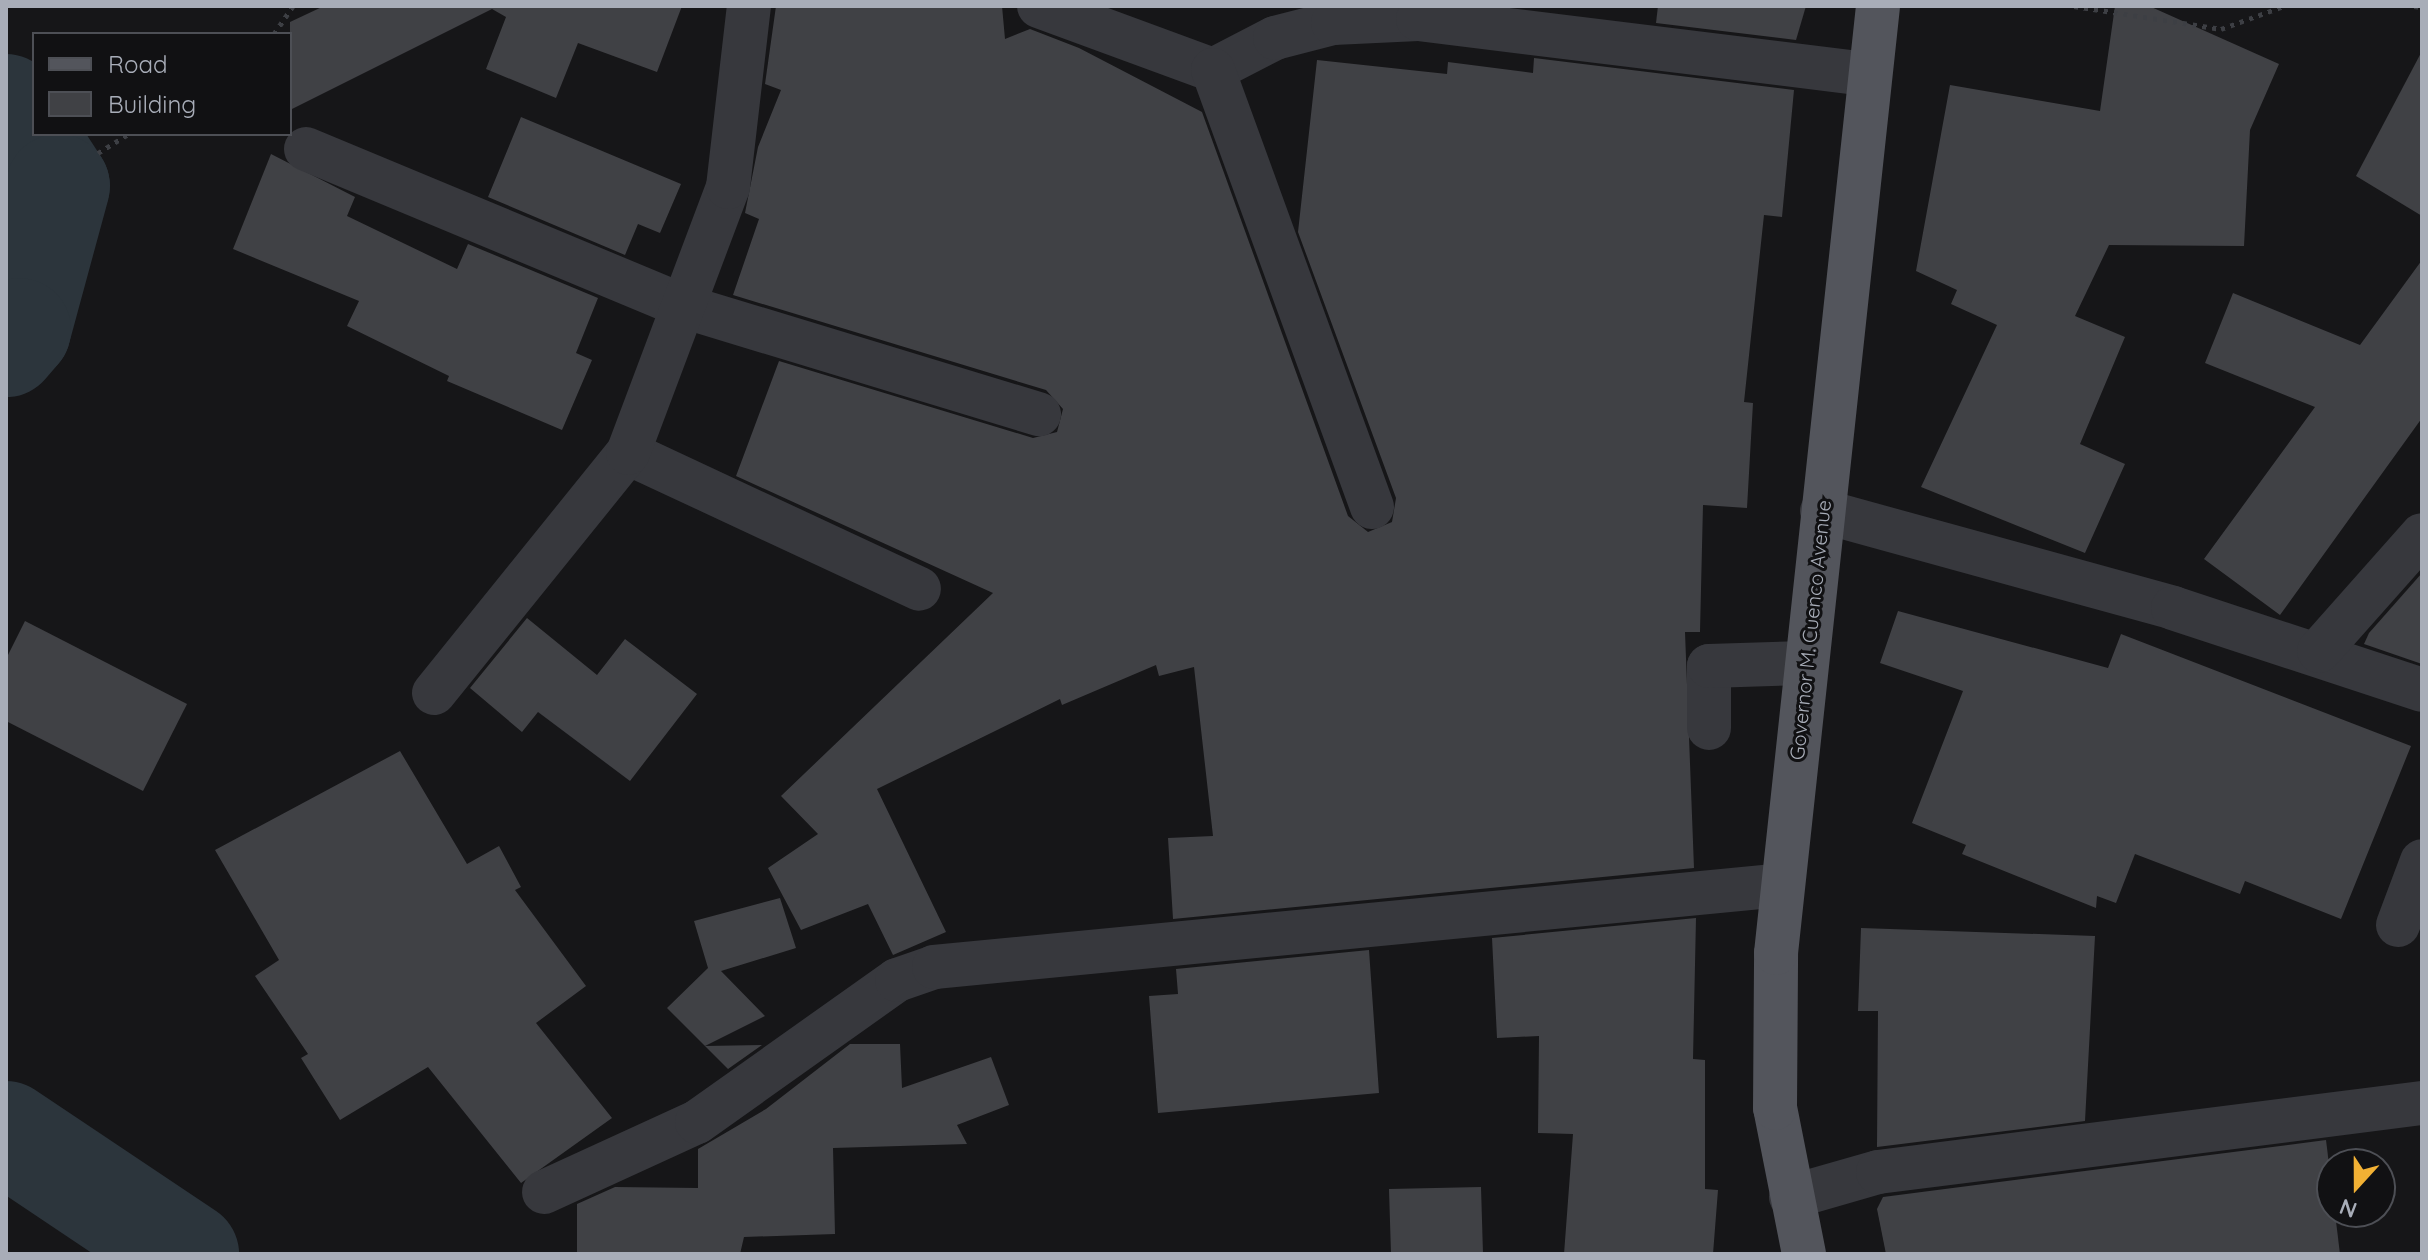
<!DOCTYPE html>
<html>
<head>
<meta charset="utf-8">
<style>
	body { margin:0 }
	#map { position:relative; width:2428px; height:1260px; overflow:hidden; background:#161618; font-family:Quicksand,sans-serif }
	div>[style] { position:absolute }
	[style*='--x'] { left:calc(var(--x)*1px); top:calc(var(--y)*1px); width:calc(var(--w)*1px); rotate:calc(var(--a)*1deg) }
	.river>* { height:104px; margin:-52px; padding:0 52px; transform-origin:52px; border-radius:52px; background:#2c353c }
	.building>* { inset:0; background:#404145 }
	.path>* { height:5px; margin-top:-2.5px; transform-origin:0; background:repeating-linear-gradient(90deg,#3d3f44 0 4px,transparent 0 10px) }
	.minor>* { height:44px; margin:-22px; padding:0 22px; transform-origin:22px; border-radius:22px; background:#37383d }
	.major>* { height:44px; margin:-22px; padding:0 22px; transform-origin:22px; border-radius:22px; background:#53555c }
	span { translate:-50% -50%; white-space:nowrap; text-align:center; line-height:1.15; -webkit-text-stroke:6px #111113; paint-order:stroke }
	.street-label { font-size:20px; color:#a8adb8 }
	.frame { position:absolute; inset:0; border:8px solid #a8adb8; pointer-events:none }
	.legend { position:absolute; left:32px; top:32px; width:260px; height:104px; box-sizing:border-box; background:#111113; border:2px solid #4d4f55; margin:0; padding:10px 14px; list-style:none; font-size:24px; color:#a8adb8 }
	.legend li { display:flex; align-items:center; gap:16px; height:40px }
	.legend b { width:40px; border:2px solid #4d4f55 }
	.north { position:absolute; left:2316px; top:1148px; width:80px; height:80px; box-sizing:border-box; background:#111113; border:2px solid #4d4f55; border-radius:50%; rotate:201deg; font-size:22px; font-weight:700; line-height:32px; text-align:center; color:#a8adb8 }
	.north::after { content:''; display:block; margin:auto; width:28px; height:36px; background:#f2b134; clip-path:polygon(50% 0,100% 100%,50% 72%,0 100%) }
</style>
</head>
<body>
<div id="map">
	<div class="river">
		<i style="--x:6;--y:106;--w:95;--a:57"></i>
		<i style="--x:58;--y:186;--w:149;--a:105.2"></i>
		<i style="--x:19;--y:330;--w:20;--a:131"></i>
		<i style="--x:6;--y:1133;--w:218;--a:33.8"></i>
	</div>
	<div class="building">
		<i style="clip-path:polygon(324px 6px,682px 6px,657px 72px,578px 43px,556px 98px,486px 69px,506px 17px,492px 9px,290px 110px,290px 22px)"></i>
		<i style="clip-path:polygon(776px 6px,1002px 6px,1005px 39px,1030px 29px,1079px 48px,1202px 112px,1348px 516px,1368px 532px,1392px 522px,1396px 498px,1298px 232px,1317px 60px,1447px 74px,1448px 62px,1533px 73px,1534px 58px,1794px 90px,1782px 217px,1764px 215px,1744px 402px,1753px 403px,1747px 508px,1703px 505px,1700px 632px,1685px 632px,1694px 868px,1173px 919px,1168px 838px,1213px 836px,1194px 667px,1159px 676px,1156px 665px,1062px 705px,1060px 699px,877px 789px,946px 932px,893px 955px,868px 904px,801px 930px,768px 868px,818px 834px,781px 796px,993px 593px,736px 476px,779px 361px,1033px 438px,1057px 432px,1063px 409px,1046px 390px,733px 295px,759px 219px,745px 213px,758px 147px,781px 90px,765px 84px)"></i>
		<i style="clip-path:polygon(1658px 6px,1806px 6px,1796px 40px,1656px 23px)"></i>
		<i style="clip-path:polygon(2115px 6px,2149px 6px,2279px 64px,2250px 130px,2244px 246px,2109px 245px,2075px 316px,2125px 337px,2080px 444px,2125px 464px,2085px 553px,1921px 487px,1997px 325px,1951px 304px,1957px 290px,1916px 271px,1950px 85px,2100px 111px)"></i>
		<i style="clip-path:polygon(2422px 51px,2422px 216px,2356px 176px)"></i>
		<i style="clip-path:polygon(521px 117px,681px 184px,660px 233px,638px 224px,625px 255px,488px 197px)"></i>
		<i style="clip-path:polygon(271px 154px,355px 197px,347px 216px,457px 269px,468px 244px,598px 298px,576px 353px,592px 360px,562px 430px,447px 381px,449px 376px,347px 326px,359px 301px,233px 249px)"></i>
		<i style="clip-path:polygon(2422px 260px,2422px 418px,2280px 615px,2204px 559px,2315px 407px,2205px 363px,2233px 293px,2360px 345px)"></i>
		<i style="clip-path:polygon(2422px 573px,2422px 664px,2364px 644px,2369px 633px)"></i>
		<i style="clip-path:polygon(1898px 611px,2108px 668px,2121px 634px,2411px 746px,2341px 919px,2245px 881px,2240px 894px,2135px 854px,2116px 903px,2097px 896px,2096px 908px,1962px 854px,1966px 845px,1912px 823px,1963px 691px,1880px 663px)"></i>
		<i style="clip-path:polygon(527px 618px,597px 675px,625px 639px,697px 694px,630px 781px,538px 712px,522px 732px,470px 688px)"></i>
		<i style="clip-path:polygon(25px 621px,187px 704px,143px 791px,6px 721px,6px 659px)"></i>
		<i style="clip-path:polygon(400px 751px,467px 864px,499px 846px,521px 887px,515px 890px,586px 986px,536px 1023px,612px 1118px,521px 1183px,428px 1067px,340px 1120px,301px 1058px,308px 1054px,255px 976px,279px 960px,215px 850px)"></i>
		<i style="clip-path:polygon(780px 898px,796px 948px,721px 971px,765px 1016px,705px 1046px,762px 1045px,728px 1069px,667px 1008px,708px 968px,694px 921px)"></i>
		<i style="clip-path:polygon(1696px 918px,1693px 1059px,1705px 1060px,1705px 1189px,1718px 1190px,1713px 1254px,1564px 1254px,1573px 1134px,1538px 1133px,1539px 1036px,1497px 1038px,1492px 938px)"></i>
		<i style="clip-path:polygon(1861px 928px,2095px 936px,2085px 1121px,1877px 1147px,1878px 1011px,1858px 1011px)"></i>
		<i style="clip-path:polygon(1369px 950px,1379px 1093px,1158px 1113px,1149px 996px,1178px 994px,1176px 969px)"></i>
		<i style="clip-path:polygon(850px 1044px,900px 1044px,902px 1088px,991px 1057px,1009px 1105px,957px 1125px,967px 1144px,833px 1148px,835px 1234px,744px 1237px,740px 1254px,577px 1254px,577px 1204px,615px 1187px,698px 1188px,698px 1149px,766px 1109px)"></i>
		<i style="clip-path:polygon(2326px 1140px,2340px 1254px,1886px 1254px,1877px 1209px,1883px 1197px)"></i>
		<i style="clip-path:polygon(1481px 1187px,1483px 1254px,1391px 1254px,1389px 1189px)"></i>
	</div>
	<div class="path">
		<i style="--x:2074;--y:6;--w:149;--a:8.9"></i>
		<i style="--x:2221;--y:29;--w:67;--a:-20.1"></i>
		<i style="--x:2414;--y:6;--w:8;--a:7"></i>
		<i style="--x:274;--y:34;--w:34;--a:-56"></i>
		<i style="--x:98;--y:153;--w:36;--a:-32"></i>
	</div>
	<div class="minor">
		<i style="--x:1039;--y:6;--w:185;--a:20.2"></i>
		<i style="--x:1213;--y:70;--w:70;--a:-27.3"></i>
		<i style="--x:1275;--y:38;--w:60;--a:-14.5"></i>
		<i style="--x:1333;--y:23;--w:85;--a:-2.7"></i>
		<i style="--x:1418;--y:19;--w:452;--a:7"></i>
		<i style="--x:1213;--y:70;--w:465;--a:70"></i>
		<i style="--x:306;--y:149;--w:412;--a:22.6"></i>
		<i style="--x:686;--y:307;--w:369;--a:16.9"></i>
		<i style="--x:628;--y:453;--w:321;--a:25"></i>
		<i style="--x:1822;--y:511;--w:364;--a:15.4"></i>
		<i style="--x:2173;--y:608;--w:262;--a:18.2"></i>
		<i style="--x:2319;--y:651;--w:155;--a:-48.4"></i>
		<i style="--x:434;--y:693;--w:309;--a:-51.1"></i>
		<i style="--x:628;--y:453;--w:284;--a:-69.4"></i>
		<i style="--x:728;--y:187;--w:182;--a:-83.4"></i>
		<i style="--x:1709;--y:728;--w:62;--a:-90"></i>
		<i style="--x:1709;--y:666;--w:97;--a:-1.8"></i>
		<i style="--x:2398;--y:925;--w:68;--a:-69.4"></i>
		<i style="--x:544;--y:1192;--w:168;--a:-24.6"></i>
		<i style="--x:697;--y:1122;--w:245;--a:-35.4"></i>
		<i style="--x:897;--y:980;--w:39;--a:-19"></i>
		<i style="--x:934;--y:967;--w:852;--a:-5.52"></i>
		<i style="--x:1791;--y:1197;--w:91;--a:-16"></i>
		<i style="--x:1878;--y:1172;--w:548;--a:-7.23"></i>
	</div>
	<div class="major">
		<i style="--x:1804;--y:1254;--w:149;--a:-101.2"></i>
		<i style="--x:1775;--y:1108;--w:155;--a:-89.6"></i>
		<i style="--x:1776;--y:953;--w:952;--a:-83.85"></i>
	</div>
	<div class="street-label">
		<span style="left:1810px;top:630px;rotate:-84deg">Governor M. Cuenco Avenue</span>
	</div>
	<div class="frame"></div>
	<ul class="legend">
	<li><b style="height:10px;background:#53555c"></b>Road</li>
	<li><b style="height:22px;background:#404145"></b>Building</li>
	</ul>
	<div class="north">N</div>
</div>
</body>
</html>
